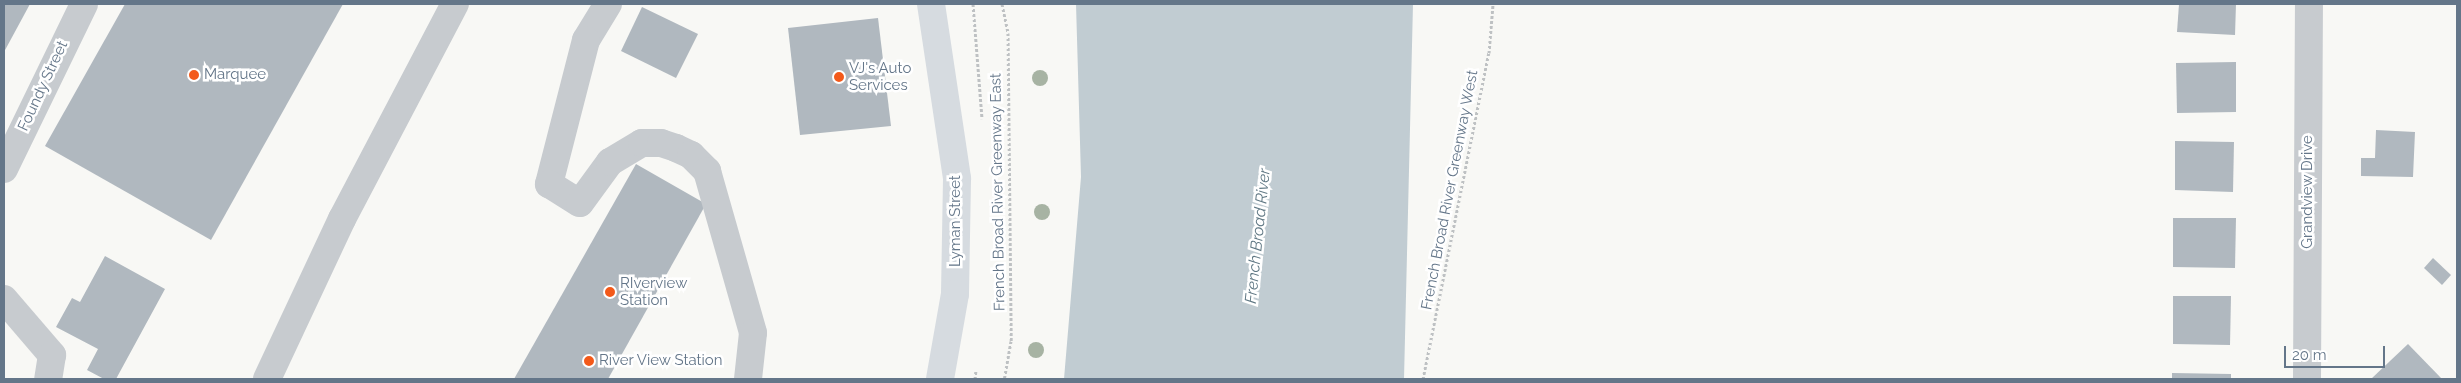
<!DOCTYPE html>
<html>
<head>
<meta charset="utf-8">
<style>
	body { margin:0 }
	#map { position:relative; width:2461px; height:383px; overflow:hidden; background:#f8f8f5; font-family:Raleway,sans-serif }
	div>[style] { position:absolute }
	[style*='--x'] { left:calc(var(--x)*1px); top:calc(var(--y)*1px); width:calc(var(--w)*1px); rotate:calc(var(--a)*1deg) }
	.water>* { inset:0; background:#c1ccd2 }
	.building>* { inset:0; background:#b0b8bf }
	.path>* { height:3px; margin-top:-1.5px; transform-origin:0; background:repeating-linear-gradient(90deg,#bec1c3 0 2.5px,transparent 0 5px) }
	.minor>* { height:28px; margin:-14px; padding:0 14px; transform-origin:14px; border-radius:14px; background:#c7cbcf }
	.major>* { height:28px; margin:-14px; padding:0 14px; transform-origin:14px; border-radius:14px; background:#d6dbe0 }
	.trees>* { width:16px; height:16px; margin:-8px; border-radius:50%; background:#a7b3a3 }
	.dots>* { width:14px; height:14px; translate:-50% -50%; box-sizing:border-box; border:2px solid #fff; border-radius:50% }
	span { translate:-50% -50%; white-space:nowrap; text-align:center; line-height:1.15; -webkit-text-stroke:5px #fff; paint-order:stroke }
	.poi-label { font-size:15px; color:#647689 }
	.left { translate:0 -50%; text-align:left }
	.street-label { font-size:15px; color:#647689 }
	.water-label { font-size:16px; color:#607884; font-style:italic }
	.frame { position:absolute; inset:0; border:5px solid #647689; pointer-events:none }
	.scale { position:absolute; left:2284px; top:346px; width:101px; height:22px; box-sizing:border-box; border:2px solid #647689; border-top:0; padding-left:6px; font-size:15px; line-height:18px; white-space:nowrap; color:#647689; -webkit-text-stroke:4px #fff; paint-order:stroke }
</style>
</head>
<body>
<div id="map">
	<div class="water">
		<i style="clip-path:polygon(1076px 4px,1413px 4px,1404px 379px,1064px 379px,1081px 177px)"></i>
	</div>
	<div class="building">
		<i style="clip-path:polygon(4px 4px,30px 4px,4px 52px)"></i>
		<i style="clip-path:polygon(125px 4px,343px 4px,211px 240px,45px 146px)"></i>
		<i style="clip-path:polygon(2179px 4px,2236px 4px,2235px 35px,2177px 32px)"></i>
		<i style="clip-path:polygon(642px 7px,698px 34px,676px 78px,621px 51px)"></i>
		<i style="clip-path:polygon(878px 18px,891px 126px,800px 135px,788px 28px)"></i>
		<i style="clip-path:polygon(2236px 62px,2236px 112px,2177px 113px,2176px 63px)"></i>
		<i style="clip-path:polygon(2376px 130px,2415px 132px,2413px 177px,2361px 176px,2361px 158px,2375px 158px)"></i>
		<i style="clip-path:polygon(2175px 141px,2234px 142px,2233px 192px,2175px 190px)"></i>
		<i style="clip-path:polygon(636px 164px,706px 204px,608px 379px,514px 379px)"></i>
		<i style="clip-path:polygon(2173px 218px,2236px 218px,2235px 268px,2173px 267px)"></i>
		<i style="clip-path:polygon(105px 256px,165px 289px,116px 379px,104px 379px,87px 370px,98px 349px,56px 327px,72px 298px,80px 302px)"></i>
		<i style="clip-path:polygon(2433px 258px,2451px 275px,2442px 285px,2424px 268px)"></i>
		<i style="clip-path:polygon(2173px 296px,2231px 296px,2230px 345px,2173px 344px)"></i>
		<i style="clip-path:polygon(2408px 344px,2442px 379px,2371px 379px)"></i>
		<i style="clip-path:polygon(2172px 373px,2231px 374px,2231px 379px,2172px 379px)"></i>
	</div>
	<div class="path">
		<i style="--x:973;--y:4;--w:115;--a:85.5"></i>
		<i style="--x:1002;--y:4;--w:30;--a:78"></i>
		<i style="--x:1008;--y:33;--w:308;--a:89.4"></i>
		<i style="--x:1011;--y:341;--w:39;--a:100"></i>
		<i style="--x:975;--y:379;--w:9;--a:-84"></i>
		<i style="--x:1423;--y:379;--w:333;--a:-78.6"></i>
		<i style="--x:1489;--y:53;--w:49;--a:-85.3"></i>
	</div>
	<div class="minor">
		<i style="--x:608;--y:4;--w:42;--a:121.4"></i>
		<i style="--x:586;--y:40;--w:149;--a:104.4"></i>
		<i style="--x:549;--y:184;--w:36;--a:32"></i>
		<i style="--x:580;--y:203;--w:51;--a:-53.8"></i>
		<i style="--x:610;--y:162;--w:37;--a:-31"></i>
		<i style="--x:642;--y:143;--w:19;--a:0"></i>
		<i style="--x:661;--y:143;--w:16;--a:18"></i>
		<i style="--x:676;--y:148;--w:17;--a:25"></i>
		<i style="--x:691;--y:155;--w:23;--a:45"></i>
		<i style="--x:707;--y:171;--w:168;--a:74.1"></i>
		<i style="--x:753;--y:333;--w:46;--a:96.2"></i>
		<i style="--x:4;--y:169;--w:183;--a:-64.1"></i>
		<i style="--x:4;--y:299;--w:74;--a:49.4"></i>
		<i style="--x:52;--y:355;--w:24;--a:99"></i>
		<i style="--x:267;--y:379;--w:177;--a:-64.9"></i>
		<i style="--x:342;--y:219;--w:243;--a:-62.3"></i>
		<i style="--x:2307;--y:379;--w:375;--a:-89.7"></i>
	</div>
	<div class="major">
		<i style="--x:931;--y:4;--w:177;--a:81.5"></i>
		<i style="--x:957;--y:179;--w:115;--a:91"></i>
		<i style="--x:955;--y:294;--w:86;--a:100"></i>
	</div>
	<div class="trees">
		<i style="left:1040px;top:78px"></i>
		<i style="left:1042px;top:212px"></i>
		<i style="left:1036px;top:350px"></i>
	</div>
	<div class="dots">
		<i style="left:194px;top:75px;background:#f3591a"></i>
		<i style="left:839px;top:77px;background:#f3591a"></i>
		<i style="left:610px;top:292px;background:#f3591a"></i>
		<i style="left:589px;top:361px;background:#f3591a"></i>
	</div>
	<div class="poi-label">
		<span class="left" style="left:849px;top:77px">VJ's Auto<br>Services</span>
		<span class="left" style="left:204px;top:75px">Marquee</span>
		<span class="left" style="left:620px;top:292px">RIverview<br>Station</span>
		<span class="left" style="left:599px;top:361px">River View Station</span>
	</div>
	<div class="street-label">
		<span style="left:43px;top:86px;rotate:-65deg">Foundy Street</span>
		<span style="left:1450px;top:190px;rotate:-79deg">French Broad River Greenway West</span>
		<span style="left:998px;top:192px;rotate:-91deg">French Broad River Greenway East</span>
		<span style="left:2308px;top:192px;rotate:-90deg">Grandview Drive</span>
		<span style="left:956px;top:221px;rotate:-90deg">Lyman Street</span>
	</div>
	<div class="water-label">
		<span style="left:1258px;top:236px;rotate:-84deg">French Broad River</span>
	</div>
	<div class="frame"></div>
	<div class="scale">20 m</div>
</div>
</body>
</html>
